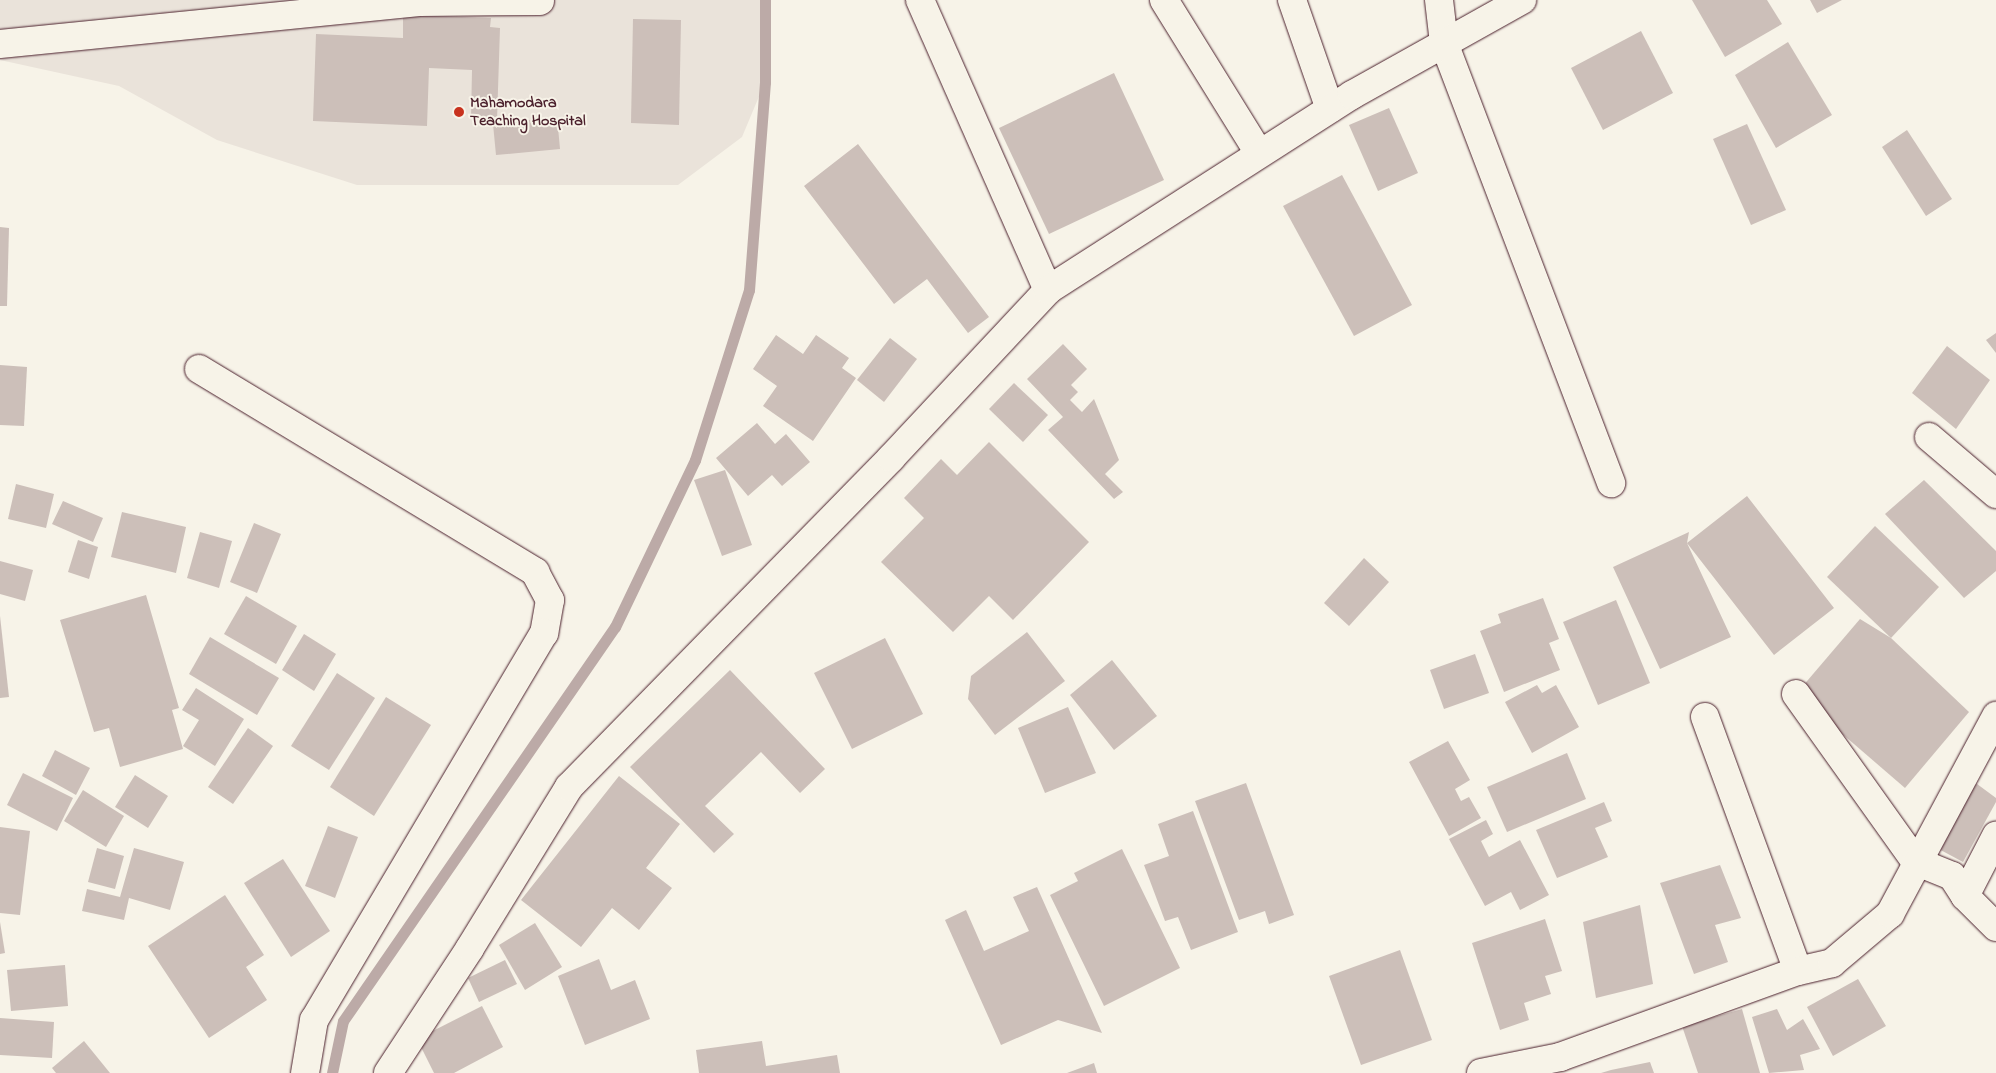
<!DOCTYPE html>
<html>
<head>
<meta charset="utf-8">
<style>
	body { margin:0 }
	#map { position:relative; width:1996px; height:1073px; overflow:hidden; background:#f7f3e8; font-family:"Indie Flower",sans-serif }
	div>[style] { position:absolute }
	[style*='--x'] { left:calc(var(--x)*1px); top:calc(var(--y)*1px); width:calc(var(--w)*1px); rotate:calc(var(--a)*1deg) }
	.built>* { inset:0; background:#eae3da }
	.stream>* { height:11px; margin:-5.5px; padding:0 5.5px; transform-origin:5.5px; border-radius:5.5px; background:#bcaaa7 }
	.building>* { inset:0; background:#ccbfb9 }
	.roads { filter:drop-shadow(0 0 1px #4a1f2b) drop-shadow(0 0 1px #4a1f2b) }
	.minor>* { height:28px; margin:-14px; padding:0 14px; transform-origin:14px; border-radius:14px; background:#f7f3e8 }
	.dots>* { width:14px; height:14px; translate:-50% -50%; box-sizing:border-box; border:2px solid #f7f3e8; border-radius:50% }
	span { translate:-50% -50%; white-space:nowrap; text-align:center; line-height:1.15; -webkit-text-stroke:4px #f7f3e8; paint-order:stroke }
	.poi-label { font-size:16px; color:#4a1f2b; font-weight:700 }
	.left { translate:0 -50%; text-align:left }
</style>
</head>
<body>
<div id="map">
	<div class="built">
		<i style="clip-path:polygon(0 0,767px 0,765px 82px,742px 137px,678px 185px,357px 185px,217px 140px,119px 86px,0 60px)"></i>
	</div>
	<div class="stream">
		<i style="--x:332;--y:1073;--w:53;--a:-78.1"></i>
		<i style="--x:343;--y:1021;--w:479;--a:-55.4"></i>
		<i style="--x:615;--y:627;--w:185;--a:-64.4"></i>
		<i style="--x:695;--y:460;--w:178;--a:-72.4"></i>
		<i style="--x:749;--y:290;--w:209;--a:-85.6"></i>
		<i style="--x:765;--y:82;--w:82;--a:-90"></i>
	</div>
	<div class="building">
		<i style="clip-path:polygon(1692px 0,1767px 0,1782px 24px,1725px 57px)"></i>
		<i style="clip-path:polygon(1810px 0,1842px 0,1817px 13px)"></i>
		<i style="clip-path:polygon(403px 15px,491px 18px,490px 27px,500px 28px,497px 120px,471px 119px,472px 70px,429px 68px,427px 126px,313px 121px,316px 34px,403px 38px)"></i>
		<i style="clip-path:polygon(633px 19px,681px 20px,679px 125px,631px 123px)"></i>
		<i style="clip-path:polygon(1641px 31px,1673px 93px,1603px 130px,1571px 68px)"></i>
		<i style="clip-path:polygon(1788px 42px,1832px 115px,1776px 148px,1735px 75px)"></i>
		<i style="clip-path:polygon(1114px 73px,1164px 180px,1049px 234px,999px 128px)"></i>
		<i style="clip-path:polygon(1389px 108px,1418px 173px,1378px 191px,1349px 125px)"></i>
		<i style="clip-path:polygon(557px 117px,560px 149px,496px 155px,493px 124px)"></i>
		<i style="clip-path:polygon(1747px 124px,1786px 210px,1751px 225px,1713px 139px)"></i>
		<i style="clip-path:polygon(1907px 130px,1952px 199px,1926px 216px,1882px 147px)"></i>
		<i style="clip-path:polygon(858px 144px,989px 317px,968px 333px,927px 279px,894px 304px,804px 186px)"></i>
		<i style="clip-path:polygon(1342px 175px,1412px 305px,1354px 336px,1283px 206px)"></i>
		<i style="clip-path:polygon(0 227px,9px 228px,7px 306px,0 306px)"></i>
		<i style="clip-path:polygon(1996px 333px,1996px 353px,1986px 340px)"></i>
		<i style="clip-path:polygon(776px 335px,803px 354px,816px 335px,849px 358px,842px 368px,856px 378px,813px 441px,763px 406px,777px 386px,753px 369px)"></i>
		<i style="clip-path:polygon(890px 338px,917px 359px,884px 402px,857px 380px)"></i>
		<i style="clip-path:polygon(1063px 344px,1087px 369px,1071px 385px,1078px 392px,1070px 400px,1082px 412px,1094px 399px,1119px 460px,1105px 474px,1123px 492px,1114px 499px,1048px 430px,1063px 417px,1027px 379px)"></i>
		<i style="clip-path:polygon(1947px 346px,1990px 380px,1956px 429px,1912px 393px)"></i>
		<i style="clip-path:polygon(0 365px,27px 367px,24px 426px,0 425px)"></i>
		<i style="clip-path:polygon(1014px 383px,1048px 415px,1023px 442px,989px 409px)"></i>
		<i style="clip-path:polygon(757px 423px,775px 444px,786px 434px,810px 462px,782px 486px,772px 475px,748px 496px,716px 458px)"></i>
		<i style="clip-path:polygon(989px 442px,1089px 542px,1013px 620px,989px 596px,953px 632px,881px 562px,924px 518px,904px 498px,941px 459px,957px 475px)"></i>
		<i style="clip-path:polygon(725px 470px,752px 545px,722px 556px,694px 480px)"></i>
		<i style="clip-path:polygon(1924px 480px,1996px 551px,1996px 571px,1964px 598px,1885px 514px)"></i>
		<i style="clip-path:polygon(16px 484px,54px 494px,46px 528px,8px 519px)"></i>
		<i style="clip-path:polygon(1747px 496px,1834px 608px,1774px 655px,1687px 543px,1731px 637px,1660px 669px,1613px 567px,1689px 532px,1687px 543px)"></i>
		<i style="clip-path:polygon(63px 501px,103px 518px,93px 542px,52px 524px)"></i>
		<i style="clip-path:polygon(122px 512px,186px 527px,176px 573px,111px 557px)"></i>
		<i style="clip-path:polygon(254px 523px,281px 534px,257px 593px,230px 582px)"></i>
		<i style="clip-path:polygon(1875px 526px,1939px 587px,1891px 638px,1827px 577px)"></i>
		<i style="clip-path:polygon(200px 532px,232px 541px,219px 588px,187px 578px)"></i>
		<i style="clip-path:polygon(78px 540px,98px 547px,89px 579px,68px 572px)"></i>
		<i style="clip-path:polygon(1364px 558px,1389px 582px,1349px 626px,1324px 603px)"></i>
		<i style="clip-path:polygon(0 561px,33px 570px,25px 601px,0 594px)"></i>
		<i style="clip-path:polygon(146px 595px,179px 708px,172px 710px,183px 749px,120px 767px,109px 728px,94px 732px,60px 620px)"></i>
		<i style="clip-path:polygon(246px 596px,297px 626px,276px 664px,224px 634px)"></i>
		<i style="clip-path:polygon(1543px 598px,1559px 639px,1549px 643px,1560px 670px,1504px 692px,1480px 631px,1501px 623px,1498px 614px)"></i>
		<i style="clip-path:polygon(1616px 600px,1650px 683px,1598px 705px,1563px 622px)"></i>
		<i style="clip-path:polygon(0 616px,9px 697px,0 698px)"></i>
		<i style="clip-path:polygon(1860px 619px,1891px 638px,1969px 712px,1905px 788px,1796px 694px)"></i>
		<i style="clip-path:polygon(1027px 632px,1065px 681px,995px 735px,968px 699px,971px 676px)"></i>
		<i style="clip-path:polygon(304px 634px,336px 654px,314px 691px,282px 670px)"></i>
		<i style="clip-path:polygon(210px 637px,279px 678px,257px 715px,189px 674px)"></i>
		<i style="clip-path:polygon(885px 638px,923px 714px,852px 749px,814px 673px)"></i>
		<i style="clip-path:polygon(1475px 654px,1489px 693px,1444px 709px,1430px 670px)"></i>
		<i style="clip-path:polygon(1112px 660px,1157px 716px,1114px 750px,1070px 695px)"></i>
		<i style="clip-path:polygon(730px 670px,825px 769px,800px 793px,761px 752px,705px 806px,734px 834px,714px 853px,630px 767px)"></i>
		<i style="clip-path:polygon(337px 673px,375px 698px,329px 770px,291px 746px)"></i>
		<i style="clip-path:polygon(1537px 685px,1542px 693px,1556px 685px,1579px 727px,1532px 753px,1505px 702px)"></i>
		<i style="clip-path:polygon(196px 688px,244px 719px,215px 766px,183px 746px,199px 720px,182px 710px)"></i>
		<i style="clip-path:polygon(386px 697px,431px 725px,374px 816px,330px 787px)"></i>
		<i style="clip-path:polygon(1068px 707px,1096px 773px,1045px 793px,1018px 728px)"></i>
		<i style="clip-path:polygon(248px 728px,273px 746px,233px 804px,208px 787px)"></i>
		<i style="clip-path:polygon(1448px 741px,1470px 780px,1455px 789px,1461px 801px,1469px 797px,1481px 818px,1449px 836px,1409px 762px)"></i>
		<i style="clip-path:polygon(55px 750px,90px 768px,76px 795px,42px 776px)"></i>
		<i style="clip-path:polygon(1567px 753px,1586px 799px,1507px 832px,1487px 787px)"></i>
		<i style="clip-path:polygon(23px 773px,73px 798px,57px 831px,7px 805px)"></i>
		<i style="clip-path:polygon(135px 775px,168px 796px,148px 828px,115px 807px)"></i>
		<i style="clip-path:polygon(619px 776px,680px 824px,646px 868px,672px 888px,639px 930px,612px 908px,581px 947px,521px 900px)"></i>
		<i style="clip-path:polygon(1973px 781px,1996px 798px,1996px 802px,1963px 862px,1935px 847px)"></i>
		<i style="clip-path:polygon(1246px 783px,1294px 915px,1269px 924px,1265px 911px,1239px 920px,1195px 801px)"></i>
		<i style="clip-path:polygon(83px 790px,124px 816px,106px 847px,64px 821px)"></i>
		<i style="clip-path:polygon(1604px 802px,1612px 821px,1595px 828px,1608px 857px,1557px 878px,1536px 830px)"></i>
		<i style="clip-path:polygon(1193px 811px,1238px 932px,1191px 950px,1178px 917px,1165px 921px,1144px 865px,1169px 856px,1158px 824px)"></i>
		<i style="clip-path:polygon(1486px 820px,1493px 834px,1481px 841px,1489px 857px,1520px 840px,1549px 895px,1520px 910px,1511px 892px,1485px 906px,1449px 839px)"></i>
		<i style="clip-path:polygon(328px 826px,358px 837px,335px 898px,305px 886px)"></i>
		<i style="clip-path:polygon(0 827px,30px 831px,20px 915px,0 913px)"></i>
		<i style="clip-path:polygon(97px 848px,124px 856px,115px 889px,88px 882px)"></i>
		<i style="clip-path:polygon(134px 848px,184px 862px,170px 910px,129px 898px,124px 920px,82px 911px,87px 889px,120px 897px)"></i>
		<i style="clip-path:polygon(1122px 849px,1180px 968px,1104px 1006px,1050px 895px,1078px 881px,1074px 873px)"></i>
		<i style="clip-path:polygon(283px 859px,330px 931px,291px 957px,244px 883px)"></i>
		<i style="clip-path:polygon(1720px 865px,1741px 918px,1715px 925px,1728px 962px,1694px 974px,1660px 883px)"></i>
		<i style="clip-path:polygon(1037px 887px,1102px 1033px,1058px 1020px,1001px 1045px,945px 920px,966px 910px,984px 951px,1029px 931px,1013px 897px)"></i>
		<i style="clip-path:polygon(225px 895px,264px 955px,246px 967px,267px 1000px,209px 1038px,148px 946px)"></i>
		<i style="clip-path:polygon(1640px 905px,1653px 984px,1596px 998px,1583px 922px)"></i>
		<i style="clip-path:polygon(1545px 919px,1562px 971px,1545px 976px,1551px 994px,1524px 1003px,1529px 1020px,1500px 1030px,1472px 943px)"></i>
		<i style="clip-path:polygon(0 922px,5px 953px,0 954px)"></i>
		<i style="clip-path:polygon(535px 923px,562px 967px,525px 990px,499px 945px)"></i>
		<i style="clip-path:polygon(1400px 950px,1432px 1040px,1361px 1065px,1329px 976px)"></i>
		<i style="clip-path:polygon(599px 959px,611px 990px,635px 980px,650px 1019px,585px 1045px,558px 976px)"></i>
		<i style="clip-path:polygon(505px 960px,517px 984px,479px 1002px,468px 978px)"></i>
		<i style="clip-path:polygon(65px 965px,68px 1006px,11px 1011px,7px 970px)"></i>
		<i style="clip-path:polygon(1858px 979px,1886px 1026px,1833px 1056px,1807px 1007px)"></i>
		<i style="clip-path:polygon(482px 1006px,503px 1047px,454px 1073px,434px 1073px,417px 1039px)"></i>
		<i style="clip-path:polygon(1742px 1009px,1760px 1073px,1698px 1073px,1682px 1026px)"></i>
		<i style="clip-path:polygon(1777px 1009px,1787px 1030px,1803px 1019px,1820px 1049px,1800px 1055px,1804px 1070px,1769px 1073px,1752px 1017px)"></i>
		<i style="clip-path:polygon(0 1018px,54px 1022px,52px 1058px,0 1055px)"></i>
		<i style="clip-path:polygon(84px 1041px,110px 1073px,56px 1073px,52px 1068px)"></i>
		<i style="clip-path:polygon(762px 1041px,766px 1066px,837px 1055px,840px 1073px,699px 1073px,696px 1050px)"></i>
		<i style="clip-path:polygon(1650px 1062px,1654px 1073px,1601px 1073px,1611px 1070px)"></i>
		<i style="clip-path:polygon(1094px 1063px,1097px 1073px,1067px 1073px)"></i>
	</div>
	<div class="roads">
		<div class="minor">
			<i style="--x:920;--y:0;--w:317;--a:66.2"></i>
			<i style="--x:1164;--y:0;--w:180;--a:58.2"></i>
			<i style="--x:1292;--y:0;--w:115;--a:70.8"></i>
			<i style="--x:1439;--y:0;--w:43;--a:83.4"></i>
			<i style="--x:1444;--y:43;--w:471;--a:69.2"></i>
			<i style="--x:0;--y:44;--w:421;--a:-5.7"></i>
			<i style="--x:419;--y:2;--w:121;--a:-0.5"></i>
			<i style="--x:199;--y:369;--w:393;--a:31.1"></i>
			<i style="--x:535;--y:572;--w:32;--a:62"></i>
			<i style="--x:550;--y:600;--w:34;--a:100"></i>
			<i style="--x:544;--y:633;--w:450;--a:120.7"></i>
			<i style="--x:314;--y:1020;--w:54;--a:99.6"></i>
			<i style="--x:1929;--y:437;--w:88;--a:40.4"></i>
			<i style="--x:1796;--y:694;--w:205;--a:54.5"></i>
			<i style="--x:1915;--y:861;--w:40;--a:22"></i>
			<i style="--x:1952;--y:876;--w:24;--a:57"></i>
			<i style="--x:1965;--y:896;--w:44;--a:45"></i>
			<i style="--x:1705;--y:717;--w:270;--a:69.9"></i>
			<i style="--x:1965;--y:896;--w:68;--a:-62.7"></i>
			<i style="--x:388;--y:1073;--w:149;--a:-56.7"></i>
			<i style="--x:470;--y:948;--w:189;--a:-58.4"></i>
			<i style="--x:569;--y:787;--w:460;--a:-45.6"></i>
			<i style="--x:891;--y:458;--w:230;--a:-46.9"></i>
			<i style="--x:1048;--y:290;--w:361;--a:-32.7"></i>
			<i style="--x:1352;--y:95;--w:195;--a:-29.2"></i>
			<i style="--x:1481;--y:1073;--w:81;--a:-11.4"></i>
			<i style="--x:1560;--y:1057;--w:253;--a:-19.9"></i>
			<i style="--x:1798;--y:971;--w:35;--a:-13"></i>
			<i style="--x:1832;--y:963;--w:76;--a:-40.2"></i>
			<i style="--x:1890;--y:914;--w:225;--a:-61.8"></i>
		</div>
	</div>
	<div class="dots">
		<i style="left:459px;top:112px;background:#c8321e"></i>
	</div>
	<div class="poi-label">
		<span class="left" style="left:470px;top:112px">Mahamodara<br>Teaching Hospital</span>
	</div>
</div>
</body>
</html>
